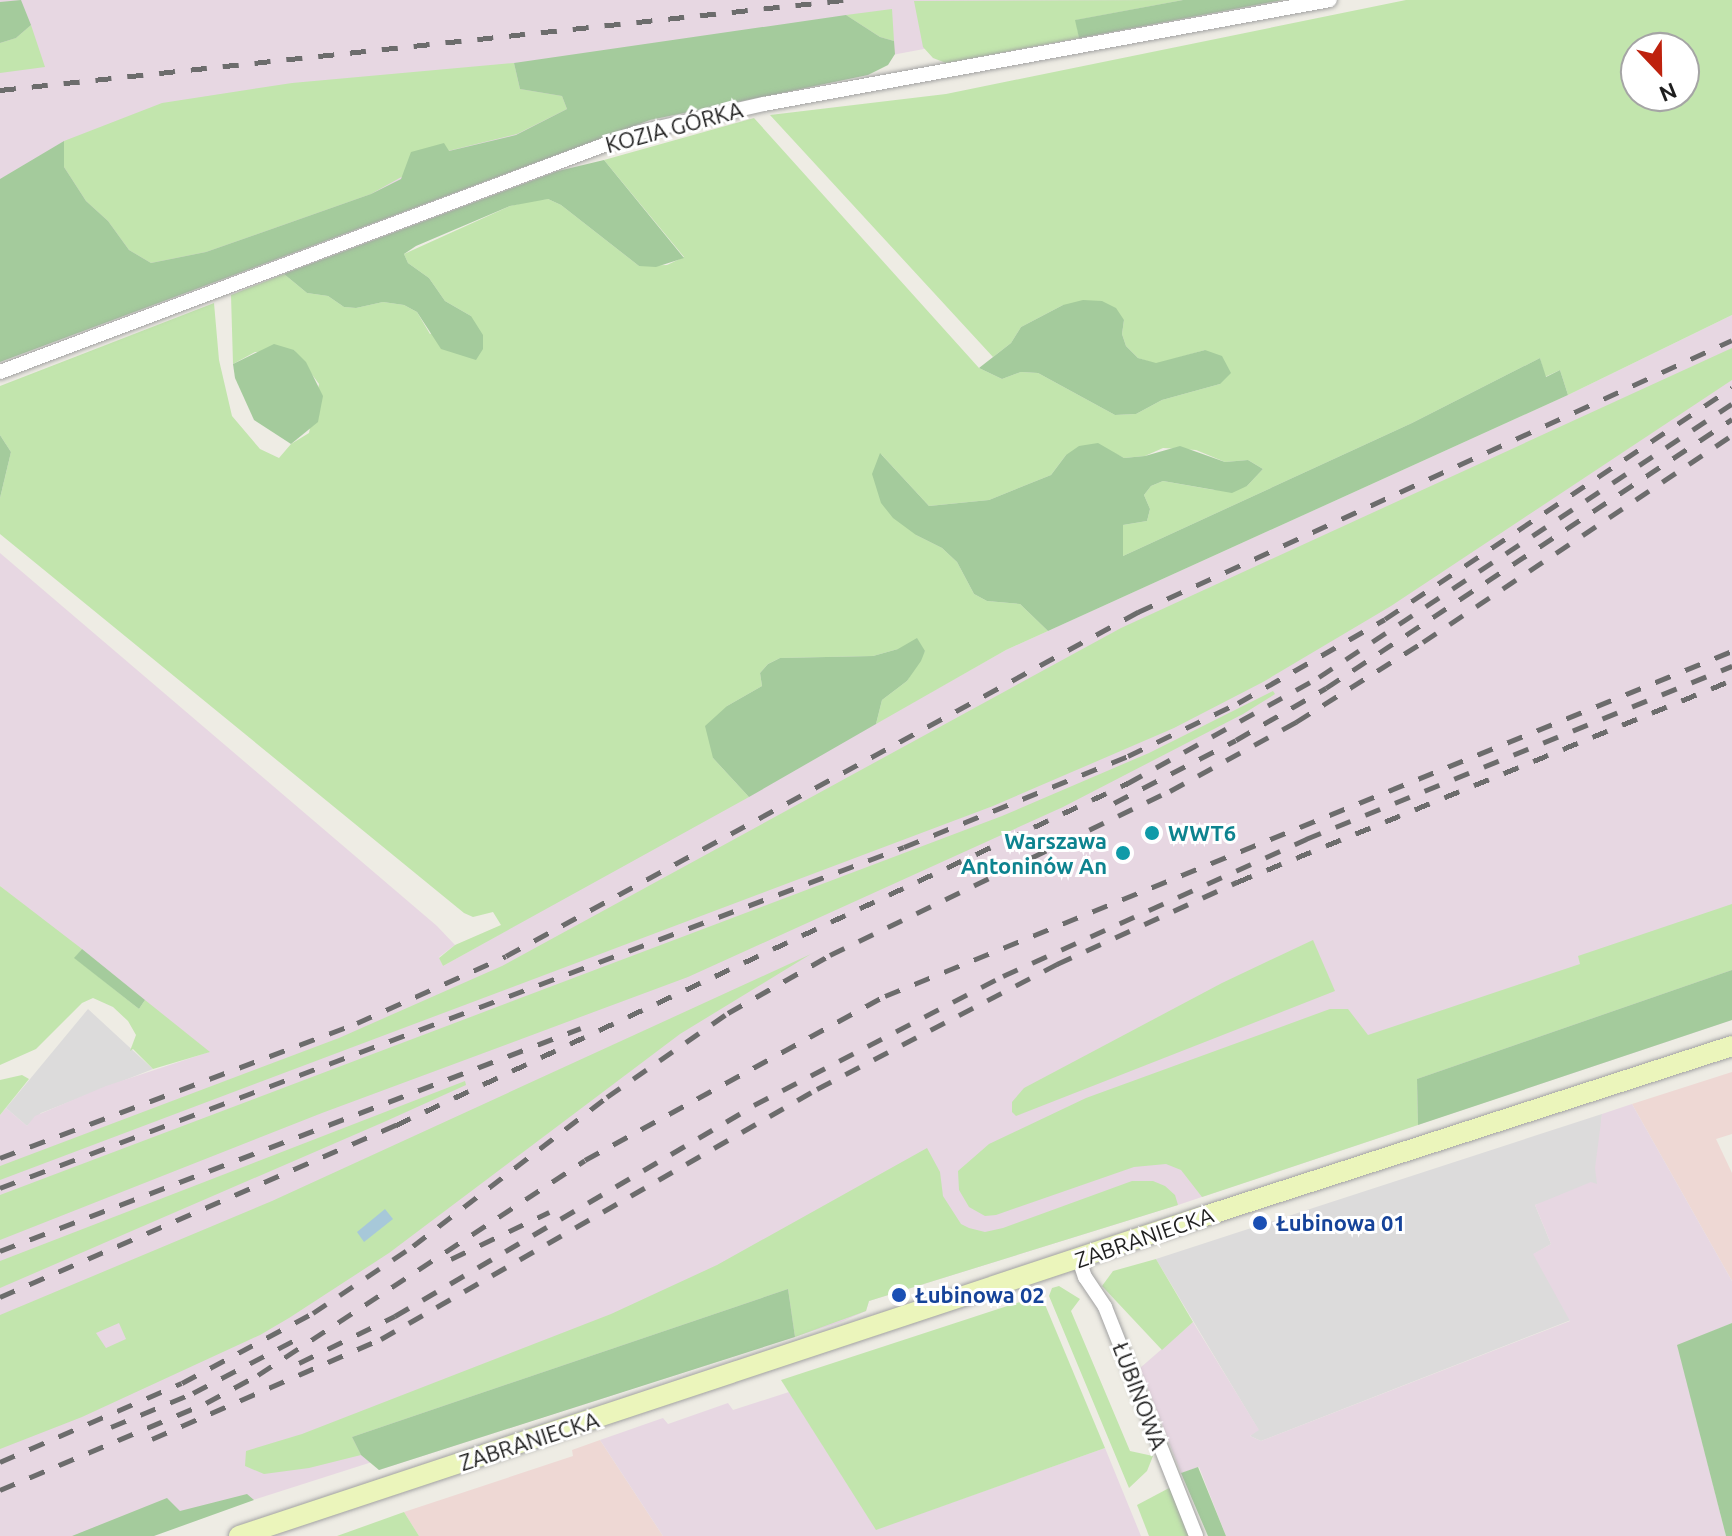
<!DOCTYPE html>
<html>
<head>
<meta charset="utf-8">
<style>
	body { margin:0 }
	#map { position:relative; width:1732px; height:1536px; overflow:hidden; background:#eeece4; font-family:Ubuntu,sans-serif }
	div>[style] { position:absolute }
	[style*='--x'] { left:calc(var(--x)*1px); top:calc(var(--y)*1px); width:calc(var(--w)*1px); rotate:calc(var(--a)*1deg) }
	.residential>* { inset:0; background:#dcdbdb }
	.commercial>* { inset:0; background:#eed8d4 }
	.industrial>* { inset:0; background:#e7d7e2 }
	.grass>* { inset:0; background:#c2e5ad }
	.forest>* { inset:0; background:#a4cb9c }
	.water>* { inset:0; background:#a7c8d9 }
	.roads { filter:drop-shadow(0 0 2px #a2a2a2) drop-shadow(0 0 2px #a2a2a2) }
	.street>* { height:14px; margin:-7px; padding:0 7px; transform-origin:7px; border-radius:7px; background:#fff }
	.secondary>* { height:20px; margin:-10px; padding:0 10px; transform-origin:10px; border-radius:10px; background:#ebf5bb }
	.rail>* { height:5px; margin-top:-2.5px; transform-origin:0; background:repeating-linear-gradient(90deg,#6c6c6c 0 16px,transparent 0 32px) }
	.dots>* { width:22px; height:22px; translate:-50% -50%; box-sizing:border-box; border:4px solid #fff; border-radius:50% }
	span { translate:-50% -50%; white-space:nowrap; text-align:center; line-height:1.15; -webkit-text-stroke:6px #fff; paint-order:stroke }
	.street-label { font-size:22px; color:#1e1e1e }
	.culture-label { font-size:22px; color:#0d838f; font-weight:700 }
	.left { translate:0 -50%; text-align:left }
	.right { translate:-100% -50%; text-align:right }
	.transit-label { font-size:22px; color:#164399; font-weight:700 }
	.north { position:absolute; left:1620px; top:32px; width:80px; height:80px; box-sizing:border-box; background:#fff; border:2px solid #a5a5a5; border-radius:50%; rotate:158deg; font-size:22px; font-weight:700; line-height:32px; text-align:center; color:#1e1e1e }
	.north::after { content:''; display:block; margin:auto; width:28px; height:36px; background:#be220e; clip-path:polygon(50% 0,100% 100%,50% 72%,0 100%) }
</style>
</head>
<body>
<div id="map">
	<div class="residential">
		<i style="clip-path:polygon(88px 1009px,153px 1069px,41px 1113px,27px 1126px,6px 1108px)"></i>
		<i style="clip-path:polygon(1602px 1114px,1598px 1185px,1535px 1205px,1551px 1244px,1534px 1254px,1571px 1320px,1261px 1441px,1250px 1436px,1258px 1429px,1156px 1259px)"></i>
	</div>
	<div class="commercial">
		<i style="clip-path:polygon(1732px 1072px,1732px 1134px,1716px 1139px,1732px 1173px,1732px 1281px,1632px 1104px)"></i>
		<i style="clip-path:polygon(600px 1440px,663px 1536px,419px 1536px,404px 1512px,573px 1456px,572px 1450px)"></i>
	</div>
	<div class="industrial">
		<i style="clip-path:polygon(0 0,1183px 0,722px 87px,0 346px)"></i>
		<i style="clip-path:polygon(1732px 315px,1732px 1020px,1178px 1205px,869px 1301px,866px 1311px,841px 1322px,379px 1470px,372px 1462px,140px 1536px,0 1536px,0 1115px,6px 1108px,27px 1126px,35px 1116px,106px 1086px,209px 1052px,0 886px,0 553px,437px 926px,455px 945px,439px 957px,443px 966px,1006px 650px,1568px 395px)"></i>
		<i style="clip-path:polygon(1632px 1104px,1732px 1281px,1732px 1323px,1678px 1346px,1726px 1536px,1226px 1536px,1199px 1467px,1181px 1473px,1140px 1368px,1193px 1322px,1259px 1430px,1250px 1436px,1261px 1441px,1570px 1321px,1533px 1254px,1551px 1244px,1535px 1205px,1591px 1182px,1597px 1184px,1595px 1168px,1602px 1114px)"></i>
		<i style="clip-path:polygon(789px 1392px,877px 1529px,1105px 1448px,1141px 1536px,663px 1536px,600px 1440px,663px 1418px,668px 1424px,728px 1403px,733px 1410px)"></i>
	</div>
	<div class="grass">
		<i style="clip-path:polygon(1183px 0,1076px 20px,1079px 38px,946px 63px,933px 58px,923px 47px,914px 1px)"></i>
		<i style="clip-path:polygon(evenodd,1406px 0,1732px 0,1732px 315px,1568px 395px,1560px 370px,1545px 377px,1540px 358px,1412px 423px,1123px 556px,1123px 525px,1147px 521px,1150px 509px,1144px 495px,1151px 486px,1163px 481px,1214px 490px,1247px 486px,1263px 469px,1248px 460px,1225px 462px,1196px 450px,1163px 448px,1145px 456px,1124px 458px,1108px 450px,1066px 455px,1051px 475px,989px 500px,929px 506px,881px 454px,916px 535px,942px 548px,957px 562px,974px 594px,987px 601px,1020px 604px,1048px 631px,1006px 650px,876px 724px,882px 700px,907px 681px,925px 651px,898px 649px,873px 656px,780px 658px,768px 664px,760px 673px,762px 686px,727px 706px,713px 758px,749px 797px,443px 966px,439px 958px,455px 945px,501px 925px,493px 912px,473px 917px,464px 913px,0 534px,0 498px,11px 452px,0 435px,0 386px,214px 303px,219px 360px,232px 416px,260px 449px,279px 458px,291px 444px,309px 433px,319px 384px,294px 350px,255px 352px,233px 364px,231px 295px,284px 274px,307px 293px,328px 296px,344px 307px,356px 308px,383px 302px,404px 305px,417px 312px,430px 334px,471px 316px,445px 301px,429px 278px,408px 263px,404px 254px,510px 206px,535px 200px,548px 199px,561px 205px,639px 266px,667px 265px,684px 257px,604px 160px,754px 118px,979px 368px,1002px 379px,1021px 372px,1038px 373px,1115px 415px,1136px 414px,1162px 400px,1220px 384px,1205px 350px,1156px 364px,1138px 358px,1126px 346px,1122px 334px,1124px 320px,1063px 305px,1021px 327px,1011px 343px,993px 357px,770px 115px,946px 94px,1406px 0,1636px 48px,1684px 48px,1684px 96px,1636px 96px,1636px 48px)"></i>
		<i style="clip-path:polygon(892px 9px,894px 41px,880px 37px,846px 15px)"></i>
		<i style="clip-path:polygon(31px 25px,45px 67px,0 73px,0 43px,16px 38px)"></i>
		<i style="clip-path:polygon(514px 63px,520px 89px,562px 96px,567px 109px,517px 134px,448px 151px,371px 194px,206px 252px,151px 263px,129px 250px,108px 221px,86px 201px,64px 167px,64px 141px,162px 103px,292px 83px)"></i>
		<i style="clip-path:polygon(1732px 348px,1732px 380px,1391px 606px,1263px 682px,1174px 728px,993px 806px,0 1180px,0 1166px,339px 1038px,502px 966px,1121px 628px)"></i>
		<i style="clip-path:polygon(1273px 691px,1275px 694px,1243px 714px,1063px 807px,688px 977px,322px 1113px,0 1240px,0 1195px,1002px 816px,1149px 753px)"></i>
		<i style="clip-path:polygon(0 886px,82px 949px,75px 958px,139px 1009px,145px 1000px,210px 1052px,153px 1069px,133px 1049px,130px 1051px,136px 1035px,128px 1021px,113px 1007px,93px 998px,82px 1003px,36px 1049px,0 1065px)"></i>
		<i style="clip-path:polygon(1732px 904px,1732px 970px,1417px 1079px,1418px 1125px,1202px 1197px,1181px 1170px,1166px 1164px,1134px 1167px,996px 1215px,985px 1216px,969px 1207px,959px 1190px,958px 1171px,989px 1144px,1086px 1098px,1330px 1009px,1348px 1009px,1368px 1035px,1580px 964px,1578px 956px)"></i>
		<i style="clip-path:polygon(1313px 940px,1335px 991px,1016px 1116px,1012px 1112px,1012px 1102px,1024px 1088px,1222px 983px)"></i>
		<i style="clip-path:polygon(evenodd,811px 954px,680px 1034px,389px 1253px,289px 1318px,260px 1335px,82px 1417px,0 1449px,0 1315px,272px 1201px,811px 954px,119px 1323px,126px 1339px,106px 1348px,96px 1333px,119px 1323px)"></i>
		<i style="clip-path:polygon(22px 1075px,29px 1079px,0 1115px,0 1080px)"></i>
		<i style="clip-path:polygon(465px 1081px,466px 1085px,384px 1122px,0 1288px,0 1261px)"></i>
		<i style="clip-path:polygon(927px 1148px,940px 1172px,943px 1196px,961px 1224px,969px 1228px,985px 1232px,1003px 1228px,1132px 1181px,1153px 1181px,1165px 1186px,1175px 1195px,1178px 1205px,869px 1301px,866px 1311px,795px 1337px,788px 1289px,352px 1437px,361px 1455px,309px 1468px,264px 1474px,245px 1466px,246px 1451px,302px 1434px,611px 1314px,717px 1265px)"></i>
		<i style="clip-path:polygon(1156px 1259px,1193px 1322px,1162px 1350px,1102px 1286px,1113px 1271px)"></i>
		<i style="clip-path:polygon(1059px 1286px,1080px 1299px,1071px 1311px,1130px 1451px,1153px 1456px,1147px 1471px,1129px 1488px,1049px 1296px,1052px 1288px)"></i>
		<i style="clip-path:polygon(1041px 1295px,1105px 1448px,876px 1530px,781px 1380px)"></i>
		<i style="clip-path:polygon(1171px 1487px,1190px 1536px,1149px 1536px,1137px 1505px)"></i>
		<i style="clip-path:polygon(404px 1512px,419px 1536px,337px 1536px)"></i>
	</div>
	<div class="forest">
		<i style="clip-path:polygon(21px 0,31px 25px,16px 38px,0 43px,0 2px)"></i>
		<i style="clip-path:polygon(1183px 0,1283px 0,1079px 38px,1075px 20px)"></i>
		<i style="clip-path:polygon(846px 15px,880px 37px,894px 41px,895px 54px,888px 65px,868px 75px,650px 120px,0 362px,0 179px,64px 141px,64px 167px,86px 201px,108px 221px,129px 250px,151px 263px,206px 252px,371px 194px,401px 179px,411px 152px,444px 143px,449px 151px,516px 135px,567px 109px,562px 96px,520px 89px,514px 63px)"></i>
		<i style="clip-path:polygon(604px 160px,684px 258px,656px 267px,639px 266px,561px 205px,548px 199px,510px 206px,416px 246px,404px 254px,408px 263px,429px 278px,445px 301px,471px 316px,483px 335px,483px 349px,476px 360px,441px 349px,417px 312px,404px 305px,383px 302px,356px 308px,344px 307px,328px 296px,307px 293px,284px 274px,558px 171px)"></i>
		<i style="clip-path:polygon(1083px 300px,1102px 301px,1116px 308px,1124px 320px,1122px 334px,1126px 346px,1138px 358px,1156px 363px,1205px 350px,1222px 356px,1231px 373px,1220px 384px,1162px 400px,1136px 414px,1115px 415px,1038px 373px,1021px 372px,1002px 379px,979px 368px,1011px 343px,1021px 327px,1063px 305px)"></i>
		<i style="clip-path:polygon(274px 344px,294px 350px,306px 362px,323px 396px,318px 422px,291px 444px,254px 420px,235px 378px,233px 364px)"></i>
		<i style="clip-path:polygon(1540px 358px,1546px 377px,1560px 370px,1568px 395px,1048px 631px,1020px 604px,987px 601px,974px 594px,957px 562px,942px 548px,916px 535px,893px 518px,881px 503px,872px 474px,880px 453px,929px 506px,989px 500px,1051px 475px,1066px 455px,1079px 446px,1098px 443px,1124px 458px,1145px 456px,1180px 446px,1225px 462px,1248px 460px,1263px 469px,1247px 486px,1232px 493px,1163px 481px,1151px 486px,1144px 495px,1150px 509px,1147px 521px,1123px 525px,1123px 556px,1412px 423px)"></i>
		<i style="clip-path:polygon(0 435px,11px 452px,0 498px)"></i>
		<i style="clip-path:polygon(917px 638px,925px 651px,921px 661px,907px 681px,882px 700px,876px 724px,749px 797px,713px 758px,705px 726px,727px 706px,762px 686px,760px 673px,768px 664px,780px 658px,873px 656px,898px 649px)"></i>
		<i style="clip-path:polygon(82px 949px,145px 1000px,139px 1009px,74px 958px)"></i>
		<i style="clip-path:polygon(1732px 970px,1732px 1020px,1418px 1125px,1417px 1079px)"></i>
		<i style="clip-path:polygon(788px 1289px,795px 1337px,379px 1470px,361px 1455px,352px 1437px)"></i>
		<i style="clip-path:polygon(1732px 1323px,1732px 1536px,1726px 1536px,1677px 1345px)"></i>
		<i style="clip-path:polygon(1198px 1467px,1226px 1536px,1208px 1536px,1181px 1473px)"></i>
		<i style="clip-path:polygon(247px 1494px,254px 1500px,154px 1536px,72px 1536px,167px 1498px,180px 1511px)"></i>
	</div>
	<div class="water">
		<i style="clip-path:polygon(385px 1209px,393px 1219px,364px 1242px,357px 1232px)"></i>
	</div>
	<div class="roads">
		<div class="street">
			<i style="--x:0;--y:372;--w:679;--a:-20.6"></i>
			<i style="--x:636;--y:133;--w:131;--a:-12.8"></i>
			<i style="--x:764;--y:104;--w:575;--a:-10.41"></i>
			<i style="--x:1079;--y:1259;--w:19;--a:72"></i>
			<i style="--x:1085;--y:1277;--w:36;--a:56"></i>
			<i style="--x:1105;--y:1307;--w:246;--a:68.3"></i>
		</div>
		<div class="secondary">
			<i style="--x:239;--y:1536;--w:1014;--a:-18.33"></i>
			<i style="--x:1202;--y:1217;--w:557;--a:-17.88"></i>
		</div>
	</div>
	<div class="rail">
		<i style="--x:0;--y:90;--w:849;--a:-6.09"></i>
		<i style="--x:1114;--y:803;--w:137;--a:-27.3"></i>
		<i style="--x:1236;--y:740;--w:104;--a:-30"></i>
		<i style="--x:1326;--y:688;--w:487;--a:-33.5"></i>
		<i style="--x:0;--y:1158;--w:382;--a:-20.7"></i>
		<i style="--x:357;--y:1023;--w:163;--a:-24.2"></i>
		<i style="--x:506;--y:956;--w:720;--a:-28.56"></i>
		<i style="--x:1138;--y:612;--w:653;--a:-24.6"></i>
		<i style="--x:0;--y:1188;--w:966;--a:-20.67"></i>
		<i style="--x:904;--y:847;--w:242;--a:-22.1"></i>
		<i style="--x:1128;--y:756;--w:122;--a:-25.7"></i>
		<i style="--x:1238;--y:703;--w:169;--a:-29.7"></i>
		<i style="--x:1385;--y:619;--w:417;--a:-33.7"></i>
		<i style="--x:0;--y:1251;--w:622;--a:-21"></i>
		<i style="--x:451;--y:1259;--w:109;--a:-25.6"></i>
		<i style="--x:0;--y:1297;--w:432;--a:-23.5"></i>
		<i style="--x:396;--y:1125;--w:808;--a:-25.04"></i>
		<i style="--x:1128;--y:783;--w:218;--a:-29"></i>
		<i style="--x:1319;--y:677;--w:495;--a:-33.5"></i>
		<i style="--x:299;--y:1363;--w:107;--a:-26.1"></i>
		<i style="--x:395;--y:1316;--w:416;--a:-30.4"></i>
		<i style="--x:754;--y:1105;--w:280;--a:-27.4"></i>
		<i style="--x:1003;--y:976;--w:333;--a:-24.3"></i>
		<i style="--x:1306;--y:839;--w:460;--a:-22.1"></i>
		<i style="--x:111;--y:1427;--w:89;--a:-22.5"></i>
		<i style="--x:193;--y:1393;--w:115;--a:-27.5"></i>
		<i style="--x:152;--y:1439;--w:250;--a:-23.6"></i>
		<i style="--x:381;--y:1339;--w:503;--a:-29.83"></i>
		<i style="--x:817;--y:1089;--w:271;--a:-27.5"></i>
		<i style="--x:1057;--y:964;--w:198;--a:-24.5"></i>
		<i style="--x:1237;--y:882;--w:535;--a:-22.2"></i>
		<i style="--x:0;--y:1462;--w:198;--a:-23.5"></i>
		<i style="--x:182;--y:1383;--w:149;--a:-28.1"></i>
		<i style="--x:313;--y:1313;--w:120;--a:-33.8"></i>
		<i style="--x:413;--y:1246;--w:245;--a:-37.5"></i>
		<i style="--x:607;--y:1097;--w:147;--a:-34.8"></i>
		<i style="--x:728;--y:1013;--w:117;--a:-29.6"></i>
		<i style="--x:830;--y:955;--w:377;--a:-25.8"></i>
		<i style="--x:1170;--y:791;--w:144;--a:-28.7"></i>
		<i style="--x:1296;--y:722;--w:150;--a:-32.2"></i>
		<i style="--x:1423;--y:642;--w:372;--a:-33.8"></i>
		<i style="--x:0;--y:1490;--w:224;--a:-22.9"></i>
		<i style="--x:206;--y:1403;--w:59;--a:-28.3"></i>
		<i style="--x:258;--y:1375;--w:391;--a:-33.3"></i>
		<i style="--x:585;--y:1160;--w:342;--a:-28.7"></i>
		<i style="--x:885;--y:996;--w:915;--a:-22.16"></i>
	</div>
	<div class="dots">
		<i style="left:1152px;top:833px;background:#0f9aa8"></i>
		<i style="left:1123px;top:853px;background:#0f9aa8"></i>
		<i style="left:1260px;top:1223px;background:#1a4fb4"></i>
		<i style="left:899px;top:1295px;background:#1a4fb4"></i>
	</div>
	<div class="street-label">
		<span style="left:674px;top:127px;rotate:-15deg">KOZIA GÓRKA</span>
		<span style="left:1144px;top:1237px;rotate:-19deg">ZABRANIECKA</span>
		<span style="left:1140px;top:1396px;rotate:69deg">ŁUBINOWA</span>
		<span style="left:529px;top:1441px;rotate:-18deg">ZABRANIECKA</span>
	</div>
	<div class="culture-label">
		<span class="left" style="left:1168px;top:833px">WWT6</span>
		<span class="right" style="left:1107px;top:853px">Warszawa<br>Antoninów An</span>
	</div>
	<div class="transit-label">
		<span class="left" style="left:1276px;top:1223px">Łubinowa 01</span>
		<span class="left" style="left:915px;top:1295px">Łubinowa 02</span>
	</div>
	<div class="north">N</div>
</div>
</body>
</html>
